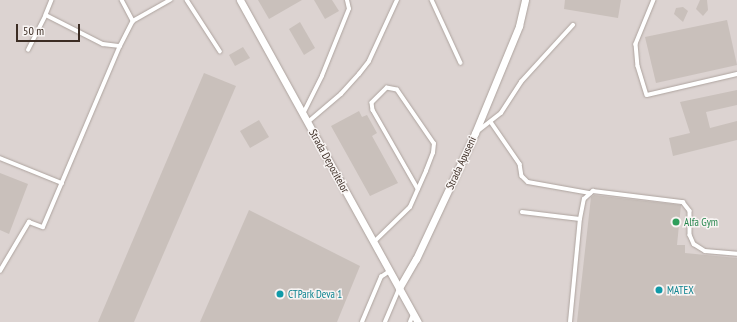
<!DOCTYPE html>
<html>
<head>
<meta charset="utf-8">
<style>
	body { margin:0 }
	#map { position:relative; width:737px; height:322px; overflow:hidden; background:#ece5e3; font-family:"PT Sans Narrow",sans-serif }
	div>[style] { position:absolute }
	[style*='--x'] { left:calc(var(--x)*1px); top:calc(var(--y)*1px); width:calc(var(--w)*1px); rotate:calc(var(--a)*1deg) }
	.built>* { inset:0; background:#dcd3d1 }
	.building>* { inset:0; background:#c9c0bb }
	.roads { filter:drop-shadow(0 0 1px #ada39e) drop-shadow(0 0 1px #ada39e) }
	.service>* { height:3.5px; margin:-1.75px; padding:0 1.75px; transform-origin:1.75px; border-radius:1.75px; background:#fff }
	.minor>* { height:7px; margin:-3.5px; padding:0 3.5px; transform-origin:3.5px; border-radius:3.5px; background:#fff }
	.dots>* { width:11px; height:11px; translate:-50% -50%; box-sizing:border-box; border:2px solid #f8f4f3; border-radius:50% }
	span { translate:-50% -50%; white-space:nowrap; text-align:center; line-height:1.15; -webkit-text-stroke:3px #f8f4f3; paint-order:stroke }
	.street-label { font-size:11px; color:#3c2d24 }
	.leisure-label { font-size:11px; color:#27864d }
	.left { translate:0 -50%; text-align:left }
	.culture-label { font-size:11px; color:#0d838f }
	.scale { position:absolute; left:16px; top:24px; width:64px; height:18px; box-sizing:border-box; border:2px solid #3c2d24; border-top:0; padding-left:5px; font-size:12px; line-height:14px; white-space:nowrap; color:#3c2d24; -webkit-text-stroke:3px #f8f4f3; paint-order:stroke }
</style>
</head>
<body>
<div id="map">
	<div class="built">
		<i style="clip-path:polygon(0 0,737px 0,737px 322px,0 322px)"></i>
	</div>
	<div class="building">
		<i style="clip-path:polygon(258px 0,302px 0,269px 19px)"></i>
		<i style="clip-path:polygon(314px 0,332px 0,339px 11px,325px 19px)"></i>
		<i style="clip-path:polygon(565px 0,621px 0,618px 18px,564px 9px)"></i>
		<i style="clip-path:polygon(700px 0,707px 0,708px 10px,703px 16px,696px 9px)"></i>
		<i style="clip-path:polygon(683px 7px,688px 11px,683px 22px,674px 14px,676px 8px)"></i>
		<i style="clip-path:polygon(727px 20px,737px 65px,656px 83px,645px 37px)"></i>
		<i style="clip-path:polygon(300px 22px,315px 48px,304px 55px,289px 29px)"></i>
		<i style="clip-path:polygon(243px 47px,250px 58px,235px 66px,229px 55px)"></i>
		<i style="clip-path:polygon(204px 73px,236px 86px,134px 322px,98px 322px)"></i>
		<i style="clip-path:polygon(737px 90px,737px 105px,706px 112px,710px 128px,737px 121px,737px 140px,673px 156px,669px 138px,690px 133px,680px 102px)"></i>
		<i style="clip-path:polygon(359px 111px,362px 117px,367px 115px,377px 133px,372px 136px,398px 183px,370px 196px,331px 126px)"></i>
		<i style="clip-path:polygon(259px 120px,269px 137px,250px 148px,240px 131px)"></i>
		<i style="clip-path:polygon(0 173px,28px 184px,9px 234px,0 230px)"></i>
		<i style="clip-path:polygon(594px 195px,681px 205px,677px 245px,685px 245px,685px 253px,737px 258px,737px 322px,577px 322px,591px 197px)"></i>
		<i style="clip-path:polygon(249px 210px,360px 266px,337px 322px,200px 322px)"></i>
	</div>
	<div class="roads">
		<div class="service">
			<i style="--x:52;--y:0;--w:16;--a:112"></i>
			<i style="--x:46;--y:15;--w:64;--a:27"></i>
			<i style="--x:103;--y:44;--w:17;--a:7"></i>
			<i style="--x:122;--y:0;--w:24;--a:62"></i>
			<i style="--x:187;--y:0;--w:61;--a:57.1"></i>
			<i style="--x:432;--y:0;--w:69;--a:65.3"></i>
			<i style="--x:654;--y:0;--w:48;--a:112.2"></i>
			<i style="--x:636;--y:44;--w:22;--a:85"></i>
			<i style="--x:638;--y:66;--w:30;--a:73"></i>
			<i style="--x:647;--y:95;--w:92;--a:-13.1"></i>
			<i style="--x:28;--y:50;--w:39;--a:-63"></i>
			<i style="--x:303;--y:114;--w:42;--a:-63.4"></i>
			<i style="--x:322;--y:76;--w:72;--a:-68.1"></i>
			<i style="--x:349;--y:9;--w:9;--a:-103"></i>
			<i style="--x:308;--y:122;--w:43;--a:-40.3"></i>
			<i style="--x:341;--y:94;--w:27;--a:-48"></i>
			<i style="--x:359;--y:74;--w:16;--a:-52"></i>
			<i style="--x:369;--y:61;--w:67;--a:-65.3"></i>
			<i style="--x:491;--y:122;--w:51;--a:55.4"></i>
			<i style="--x:520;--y:164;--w:12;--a:81"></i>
			<i style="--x:522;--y:176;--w:8;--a:45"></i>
			<i style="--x:528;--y:182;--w:63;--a:10.1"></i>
			<i style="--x:478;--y:131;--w:29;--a:-38"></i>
			<i style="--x:501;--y:113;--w:37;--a:-57"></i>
			<i style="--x:521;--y:82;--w:77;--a:-47.6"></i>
			<i style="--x:0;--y:158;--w:67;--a:22"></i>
			<i style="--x:522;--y:212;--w:58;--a:6.9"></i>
			<i style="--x:374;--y:242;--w:50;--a:-44.2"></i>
			<i style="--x:410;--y:207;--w:39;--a:-66"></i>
			<i style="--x:426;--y:171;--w:19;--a:-69"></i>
			<i style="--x:433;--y:153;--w:9;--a:-84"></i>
			<i style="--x:434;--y:144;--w:65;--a:-124.4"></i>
			<i style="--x:397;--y:90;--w:10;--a:-169"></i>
			<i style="--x:387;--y:88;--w:21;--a:135"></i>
			<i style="--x:372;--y:103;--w:7;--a:82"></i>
			<i style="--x:373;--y:110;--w:91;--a:60.3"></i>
			<i style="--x:0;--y:271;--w:57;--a:-59.4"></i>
			<i style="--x:29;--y:222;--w:15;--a:20"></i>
			<i style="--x:43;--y:227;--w:197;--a:-67"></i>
			<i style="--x:120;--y:46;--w:28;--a:-63"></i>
			<i style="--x:133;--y:21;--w:43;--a:-29.6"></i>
			<i style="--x:362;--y:322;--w:49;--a:-67.1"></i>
			<i style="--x:381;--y:277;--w:11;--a:-34"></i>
			<i style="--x:385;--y:322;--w:36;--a:-67"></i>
			<i style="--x:410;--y:322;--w:8;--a:-67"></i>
			<i style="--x:570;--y:322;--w:103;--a:-84.5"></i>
			<i style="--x:580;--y:219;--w:20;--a:-79"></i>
			<i style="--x:584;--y:199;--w:12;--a:-42"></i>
			<i style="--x:593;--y:191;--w:91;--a:7"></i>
			<i style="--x:683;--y:202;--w:11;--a:52"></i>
			<i style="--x:690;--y:211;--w:24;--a:90"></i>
			<i style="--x:690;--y:235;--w:10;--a:66"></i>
			<i style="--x:694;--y:244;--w:13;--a:32"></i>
			<i style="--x:705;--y:251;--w:32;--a:5"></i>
		</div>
		<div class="minor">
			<i style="--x:240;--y:0;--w:368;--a:61.1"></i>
			<i style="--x:399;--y:288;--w:34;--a:-60"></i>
			<i style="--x:416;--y:259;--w:139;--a:-64.9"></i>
			<i style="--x:475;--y:133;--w:116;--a:-67.6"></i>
			<i style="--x:519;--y:26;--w:27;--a:-77"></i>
		</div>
	</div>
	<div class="dots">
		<i style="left:676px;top:222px;background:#2e9e5b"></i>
		<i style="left:659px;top:290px;background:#0f9aa8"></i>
		<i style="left:280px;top:294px;background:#0f9aa8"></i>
	</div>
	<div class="street-label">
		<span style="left:329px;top:161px;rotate:61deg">Strada Depozitelor</span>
		<span style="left:461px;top:163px;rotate:-65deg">Strada Apuseni</span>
	</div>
	<div class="leisure-label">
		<span class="left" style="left:684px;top:222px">Alfa Gym</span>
	</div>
	<div class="culture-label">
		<span class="left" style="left:667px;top:290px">MATEX</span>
		<span class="left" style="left:288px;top:294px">CTPark Deva 1</span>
	</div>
	<div class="scale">50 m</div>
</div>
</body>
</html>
